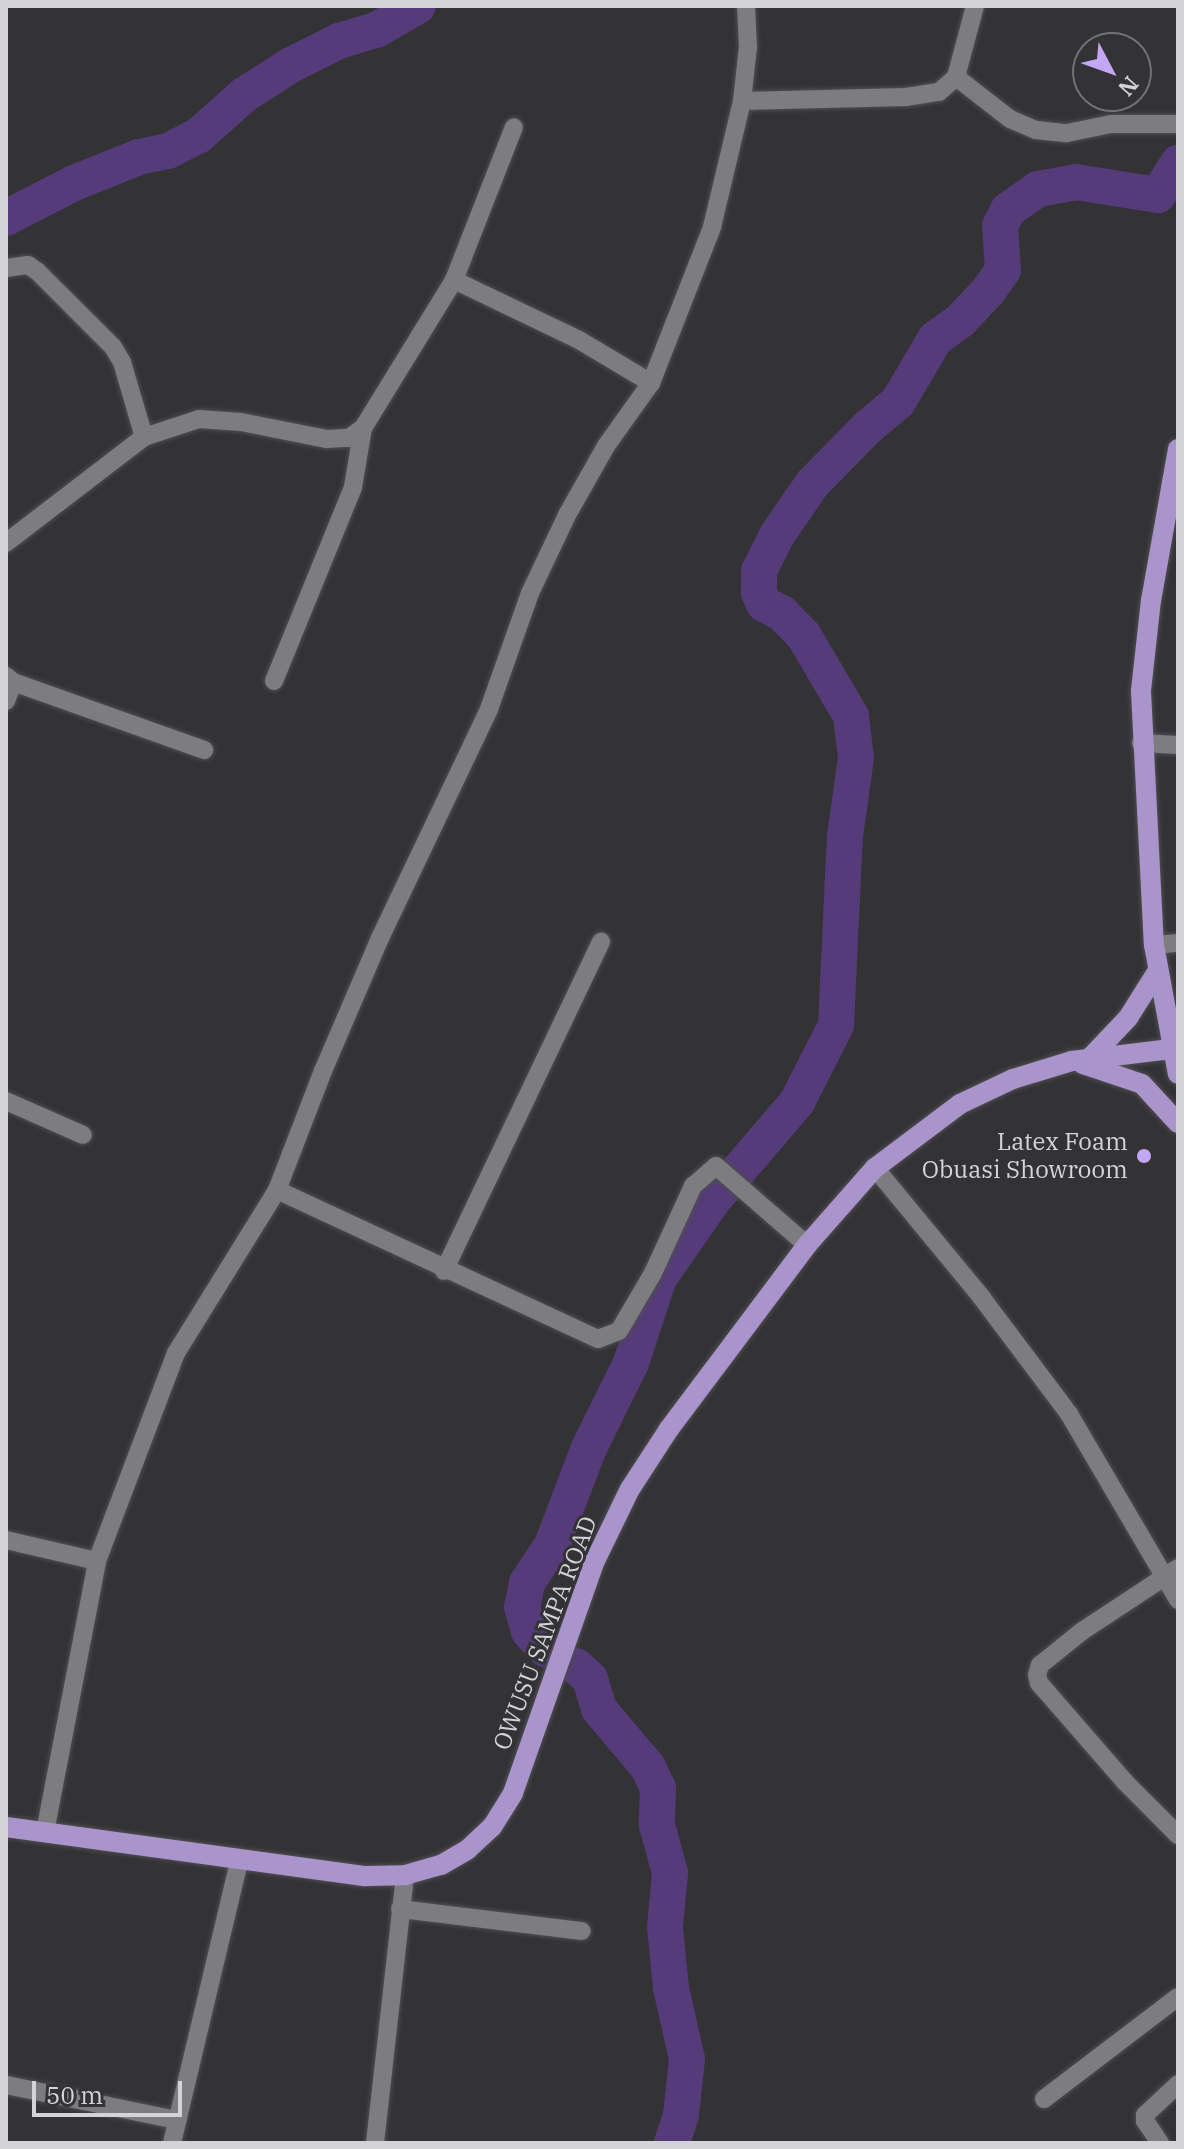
<!DOCTYPE html>
<html>
<head>
<meta charset="utf-8">
<style>
	body { margin:0 }
	#map { position:relative; width:1184px; height:2149px; overflow:hidden; background:#333235; font-family:"IBM Plex Serif",serif }
	div>[style] { position:absolute }
	[style*='--x'] { left:calc(var(--x)*1px); top:calc(var(--y)*1px); width:calc(var(--w)*1px); rotate:calc(var(--a)*1deg) }
	.river>* { height:36px; margin:-18px; padding:0 18px; transform-origin:18px; border-radius:18px; background:#553b79 }
	.roads { filter:drop-shadow(0 0 2px #4f4e51) drop-shadow(0 0 2px #4f4e51) }
	.minor>* { height:18px; margin:-9px; padding:0 9px; transform-origin:9px; border-radius:9px; background:#7d7c7f }
	.primary>* { height:20px; margin:-10px; padding:0 10px; transform-origin:10px; border-radius:10px; background:#a995cb }
	.dots>* { width:22px; height:22px; translate:-50% -50%; box-sizing:border-box; border:4px solid #333235; border-radius:50% }
	span { translate:-50% -50%; white-space:nowrap; text-align:center; line-height:1.15; -webkit-text-stroke:6px #333235; paint-order:stroke }
	.poi-label { font-size:24px; color:#d4d3d5 }
	.right { translate:-100% -50%; text-align:right }
	.street-label { font-size:24px; color:#d4d3d5 }
	.frame { position:absolute; inset:0; border:8px solid #d4d3d5; pointer-events:none }
	.north { position:absolute; left:1072px; top:32px; width:80px; height:80px; box-sizing:border-box; background:#333235; border:2px solid #737275; border-radius:50%; rotate:131deg; font-size:22px; font-weight:700; line-height:32px; text-align:center; color:#d4d3d5 }
	.north::after { content:''; display:block; margin:auto; width:28px; height:36px; background:#c3a7f2; clip-path:polygon(50% 0,100% 100%,50% 72%,0 100%) }
	.scale { position:absolute; left:32px; top:2081px; width:150px; height:36px; box-sizing:border-box; border:4px solid #d4d3d5; border-top:0; padding-left:10px; font-size:24px; line-height:28px; white-space:nowrap; color:#d4d3d5; -webkit-text-stroke:6px #333235; paint-order:stroke }
</style>
</head>
<body>
<div id="map">
	<div class="river">
		<i style="--x:6;--y:218;--w:76;--a:-27.2"></i>
		<i style="--x:74;--y:183;--w:70;--a:-21.8"></i>
		<i style="--x:139;--y:157;--w:30;--a:-12"></i>
		<i style="--x:168;--y:151;--w:34;--a:-27"></i>
		<i style="--x:198;--y:136;--w:62;--a:-41.7"></i>
		<i style="--x:244;--y:95;--w:56;--a:-32.6"></i>
		<i style="--x:291;--y:65;--w:54;--a:-26.6"></i>
		<i style="--x:339;--y:41;--w:39;--a:-17"></i>
		<i style="--x:376;--y:30;--w:48;--a:-29.7"></i>
		<i style="--x:545;--y:1649;--w:24;--a:-132"></i>
		<i style="--x:529;--y:1631;--w:25;--a:-106"></i>
		<i style="--x:522;--y:1607;--w:25;--a:-78"></i>
		<i style="--x:527;--y:1583;--w:45;--a:-56.7"></i>
		<i style="--x:552;--y:1545;--w:102;--a:-69.2"></i>
		<i style="--x:588;--y:1450;--w:97;--a:-63.7"></i>
		<i style="--x:631;--y:1363;--w:89;--a:-71.8"></i>
		<i style="--x:659;--y:1278;--w:96;--a:-55.2"></i>
		<i style="--x:714;--y:1199;--w:128;--a:-49.4"></i>
		<i style="--x:797;--y:1102;--w:86;--a:-63.1"></i>
		<i style="--x:836;--y:1025;--w:189;--a:-87.3"></i>
		<i style="--x:845;--y:836;--w:79;--a:-82"></i>
		<i style="--x:856;--y:758;--w:42;--a:-96.8"></i>
		<i style="--x:851;--y:716;--w:93;--a:-120.4"></i>
		<i style="--x:804;--y:636;--w:30;--a:-134"></i>
		<i style="--x:783;--y:614;--w:21;--a:-152"></i>
		<i style="--x:764;--y:604;--w:12;--a:-114"></i>
		<i style="--x:759;--y:593;--w:22;--a:-90"></i>
		<i style="--x:759;--y:571;--w:40;--a:-63.4"></i>
		<i style="--x:777;--y:535;--w:62;--a:-55.5"></i>
		<i style="--x:812;--y:484;--w:80;--a:-45.5"></i>
		<i style="--x:868;--y:427;--w:39;--a:-40"></i>
		<i style="--x:898;--y:402;--w:73;--a:-59.6"></i>
		<i style="--x:935;--y:339;--w:31;--a:-36"></i>
		<i style="--x:960;--y:321;--w:42;--a:-46.9"></i>
		<i style="--x:989;--y:290;--w:24;--a:-55"></i>
		<i style="--x:1003;--y:270;--w:44;--a:-93.9"></i>
		<i style="--x:1000;--y:226;--w:18;--a:-63"></i>
		<i style="--x:1008;--y:210;--w:37;--a:-35"></i>
		<i style="--x:1038;--y:189;--w:39;--a:-10"></i>
		<i style="--x:1076;--y:182;--w:83;--a:9"></i>
		<i style="--x:1158;--y:195;--w:38;--a:-58"></i>
		<i style="--x:576;--y:1666;--w:19;--a:43"></i>
		<i style="--x:590;--y:1679;--w:31;--a:73"></i>
		<i style="--x:599;--y:1709;--w:76;--a:49.8"></i>
		<i style="--x:648;--y:1767;--w:23;--a:65"></i>
		<i style="--x:658;--y:1788;--w:37;--a:92"></i>
		<i style="--x:657;--y:1825;--w:50;--a:74.8"></i>
		<i style="--x:670;--y:1873;--w:54;--a:95.3"></i>
		<i style="--x:665;--y:1927;--w:61;--a:84.4"></i>
		<i style="--x:671;--y:1988;--w:73;--a:77.3"></i>
		<i style="--x:687;--y:2059;--w:56;--a:96.1"></i>
		<i style="--x:681;--y:2115;--w:29;--a:108"></i>
	</div>
	<div class="roads">
		<div class="minor">
			<i style="--x:956;--y:77;--w:68;--a:37.9"></i>
			<i style="--x:1010;--y:119;--w:28;--a:23"></i>
			<i style="--x:1036;--y:130;--w:31;--a:6"></i>
			<i style="--x:1067;--y:133;--w:45;--a:-11.6"></i>
			<i style="--x:1111;--y:124;--w:67;--a:0"></i>
			<i style="--x:742;--y:101;--w:164;--a:-1.4"></i>
			<i style="--x:906;--y:97;--w:33;--a:-9"></i>
			<i style="--x:939;--y:92;--w:23;--a:-41"></i>
			<i style="--x:956;--y:77;--w:73;--a:-75"></i>
			<i style="--x:6;--y:268;--w:22;--a:-8"></i>
			<i style="--x:28;--y:265;--w:11;--a:34"></i>
			<i style="--x:37;--y:271;--w:107;--a:45"></i>
			<i style="--x:113;--y:347;--w:17;--a:59"></i>
			<i style="--x:122;--y:362;--w:78;--a:73.7"></i>
			<i style="--x:144;--y:437;--w:174;--a:142.5"></i>
			<i style="--x:454;--y:280;--w:139;--a:25.6"></i>
			<i style="--x:579;--y:340;--w:84;--a:30.8"></i>
			<i style="--x:144;--y:437;--w:58;--a:-18.1"></i>
			<i style="--x:199;--y:419;--w:42;--a:4.1"></i>
			<i style="--x:241;--y:422;--w:88;--a:11.2"></i>
			<i style="--x:327;--y:439;--w:22;--a:-3"></i>
			<i style="--x:349;--y:438;--w:17;--a:-36"></i>
			<i style="--x:363;--y:428;--w:174;--a:-58.4"></i>
			<i style="--x:454;--y:280;--w:164;--a:-68.6"></i>
			<i style="--x:6;--y:676;--w:9;--a:41"></i>
			<i style="--x:13;--y:682;--w:20;--a:110"></i>
			<i style="--x:274;--y:681;--w:209;--a:-67.8"></i>
			<i style="--x:353;--y:487;--w:60;--a:-80.4"></i>
			<i style="--x:13;--y:682;--w:203;--a:19.6"></i>
			<i style="--x:1141;--y:743;--w:37;--a:3"></i>
			<i style="--x:1154;--y:945;--w:24;--a:-5"></i>
			<i style="--x:6;--y:1101;--w:84;--a:23.8"></i>
			<i style="--x:875;--y:1168;--w:168;--a:50.5"></i>
			<i style="--x:982;--y:1298;--w:145;--a:53.1"></i>
			<i style="--x:1069;--y:1414;--w:216;--a:59.6"></i>
			<i style="--x:277;--y:1190;--w:354;--a:24.9"></i>
			<i style="--x:598;--y:1339;--w:22;--a:-21"></i>
			<i style="--x:619;--y:1331;--w:67;--a:-59.6"></i>
			<i style="--x:653;--y:1273;--w:96;--a:-65.3"></i>
			<i style="--x:693;--y:1186;--w:30;--a:-41"></i>
			<i style="--x:716;--y:1166;--w:121;--a:41"></i>
			<i style="--x:444;--y:1271;--w:365;--a:-64.5"></i>
			<i style="--x:6;--y:1540;--w:93;--a:13"></i>
			<i style="--x:1178;--y:1568;--w:116;--a:146.6"></i>
			<i style="--x:1081;--y:1632;--w:53;--a:141.2"></i>
			<i style="--x:1040;--y:1665;--w:10;--a:107"></i>
			<i style="--x:1037;--y:1675;--w:8;--a:76"></i>
			<i style="--x:1039;--y:1683;--w:131;--a:49"></i>
			<i style="--x:1125;--y:1782;--w:75;--a:45"></i>
			<i style="--x:45;--y:1832;--w:276;--a:-79.1"></i>
			<i style="--x:97;--y:1561;--w:222;--a:-69.2"></i>
			<i style="--x:176;--y:1353;--w:192;--a:-58.2"></i>
			<i style="--x:277;--y:1190;--w:128;--a:-68.9"></i>
			<i style="--x:323;--y:1071;--w:145;--a:-66.8"></i>
			<i style="--x:380;--y:938;--w:254;--a:-64.5"></i>
			<i style="--x:489;--y:709;--w:123;--a:-70.5"></i>
			<i style="--x:530;--y:593;--w:86;--a:-64.6"></i>
			<i style="--x:567;--y:515;--w:79;--a:-60.5"></i>
			<i style="--x:606;--y:446;--w:77;--a:-54.5"></i>
			<i style="--x:651;--y:383;--w:168;--a:-68.6"></i>
			<i style="--x:712;--y:227;--w:130;--a:-76.6"></i>
			<i style="--x:742;--y:101;--w:54;--a:-83.7"></i>
			<i style="--x:748;--y:47;--w:41;--a:-92.8"></i>
			<i style="--x:400;--y:1909;--w:183;--a:6.9"></i>
			<i style="--x:6;--y:2085;--w:175;--a:11.6"></i>
			<i style="--x:1044;--y:2099;--w:168;--a:-37.3"></i>
			<i style="--x:172;--y:2143;--w:293;--a:-76.6"></i>
			<i style="--x:375;--y:2143;--w:270;--a:-83.6"></i>
			<i style="--x:1160;--y:2143;--w:27;--a:-124"></i>
			<i style="--x:1145;--y:2121;--w:6;--a:-90"></i>
			<i style="--x:1145;--y:2115;--w:45;--a:-43.2"></i>
		</div>
		<div class="primary">
			<i style="--x:1178;--y:449;--w:153;--a:100.1"></i>
			<i style="--x:1151;--y:600;--w:92;--a:96.3"></i>
			<i style="--x:1141;--y:691;--w:254;--a:87.1"></i>
			<i style="--x:1154;--y:945;--w:131;--a:79.5"></i>
			<i style="--x:1090;--y:1058;--w:55;--a:-46.5"></i>
			<i style="--x:1128;--y:1018;--w:54;--a:-57.8"></i>
			<i style="--x:1083;--y:1064;--w:62;--a:18.7"></i>
			<i style="--x:1142;--y:1084;--w:53;--a:47.3"></i>
			<i style="--x:6;--y:1827;--w:363;--a:7.8"></i>
			<i style="--x:366;--y:1876;--w:39;--a:-1"></i>
			<i style="--x:405;--y:1875;--w:37;--a:-16"></i>
			<i style="--x:441;--y:1865;--w:30;--a:-30"></i>
			<i style="--x:467;--y:1850;--w:34;--a:-43"></i>
			<i style="--x:492;--y:1827;--w:40;--a:-58"></i>
			<i style="--x:513;--y:1793;--w:244;--a:-70.6"></i>
			<i style="--x:594;--y:1563;--w:82;--a:-64.1"></i>
			<i style="--x:630;--y:1489;--w:72;--a:-57"></i>
			<i style="--x:669;--y:1429;--w:230;--a:-53.1"></i>
			<i style="--x:807;--y:1245;--w:103;--a:-48.6"></i>
			<i style="--x:875;--y:1168;--w:106;--a:-37"></i>
			<i style="--x:960;--y:1104;--w:59;--a:-25.3"></i>
			<i style="--x:1013;--y:1079;--w:62;--a:-17"></i>
			<i style="--x:1072;--y:1061;--w:100;--a:-6.9"></i>
		</div>
	</div>
	<div class="dots">
		<i style="left:1144px;top:1156px;background:#c3a7f2"></i>
	</div>
	<div class="poi-label">
		<span class="right" style="left:1128px;top:1156px">Latex Foam<br>Obuasi Showroom</span>
	</div>
	<div class="street-label">
		<span style="left:545px;top:1633px;rotate:-69deg">OWUSU SAMPA ROAD</span>
	</div>
	<div class="frame"></div>
	<div class="north">N</div>
	<div class="scale">50 m</div>
</div>
</body>
</html>
